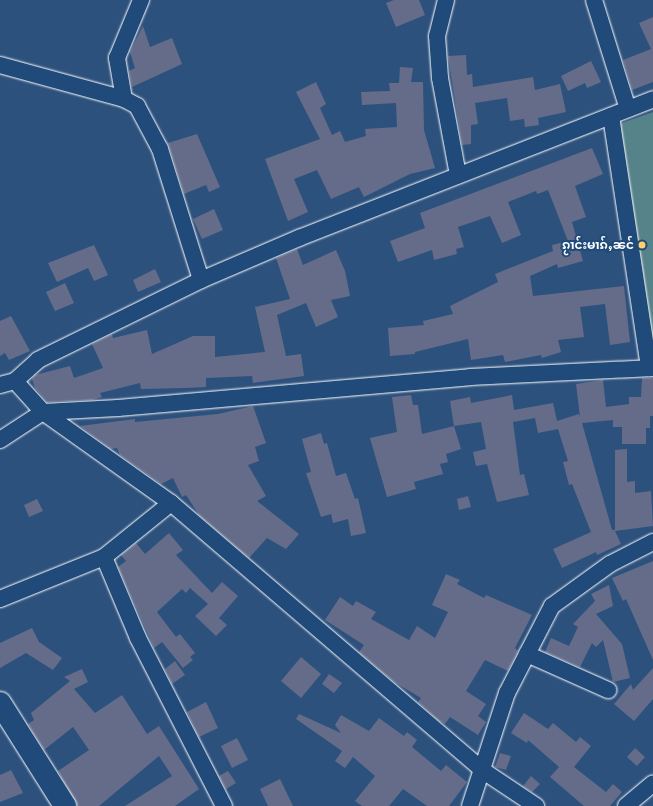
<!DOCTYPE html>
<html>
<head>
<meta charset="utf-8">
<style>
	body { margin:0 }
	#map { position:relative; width:653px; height:806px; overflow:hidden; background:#2d517d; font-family:"Patrick Hand","Noto Sans Myanmar",sans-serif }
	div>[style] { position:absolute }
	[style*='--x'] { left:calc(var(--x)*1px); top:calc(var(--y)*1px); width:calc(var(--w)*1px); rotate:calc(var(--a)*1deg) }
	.green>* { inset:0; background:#568289 }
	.building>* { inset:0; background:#656c89 }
	.roads { filter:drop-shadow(0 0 1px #fff) drop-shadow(0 0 1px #fff) }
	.street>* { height:16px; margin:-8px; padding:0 8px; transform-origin:8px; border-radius:8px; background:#1f4a7a }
	.secondary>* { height:22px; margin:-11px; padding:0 11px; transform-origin:11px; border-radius:11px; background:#1f4a7a }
	.dots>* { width:11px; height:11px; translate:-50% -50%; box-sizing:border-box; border:2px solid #1f4a7a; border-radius:50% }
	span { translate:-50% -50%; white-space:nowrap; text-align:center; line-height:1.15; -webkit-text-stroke:4px #1f4a7a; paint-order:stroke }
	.poi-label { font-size:12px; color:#fff; font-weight:700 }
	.right { translate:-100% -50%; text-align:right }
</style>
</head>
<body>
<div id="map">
	<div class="green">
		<i style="clip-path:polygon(653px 112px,653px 364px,616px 125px)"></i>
	</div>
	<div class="building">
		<i style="clip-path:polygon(394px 0,419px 0,425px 15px,396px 27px,386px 3px)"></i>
		<i style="clip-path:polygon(653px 17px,653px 82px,632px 90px,623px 60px,651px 49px,639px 23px)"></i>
		<i style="clip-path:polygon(143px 26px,150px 47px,172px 38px,182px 64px,132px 87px,129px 71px,135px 68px,130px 52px)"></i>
		<i style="clip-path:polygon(466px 55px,467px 75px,472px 74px,473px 87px,533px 77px,535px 90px,560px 84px,566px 112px,538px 118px,539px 125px,525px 127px,524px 119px,510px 121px,507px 98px,475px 103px,478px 124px,471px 125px,471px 144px,462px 145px,448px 56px)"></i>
		<i style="clip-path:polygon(591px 61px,601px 82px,587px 88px,585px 83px,568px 91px,561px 76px)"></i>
		<i style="clip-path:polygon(400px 67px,413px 68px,411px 82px,423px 82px,424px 130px,435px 168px,410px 174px,364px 197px,359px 187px,331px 199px,317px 170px,294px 179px,308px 212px,288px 221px,265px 159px,320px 139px,296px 92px,316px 82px,326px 104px,320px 108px,332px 135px,340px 131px,345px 142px,366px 136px,365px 129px,397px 127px,396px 103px,362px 105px,361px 92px,390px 91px,389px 83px,399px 83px)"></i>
		<i style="clip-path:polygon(197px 134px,220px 187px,209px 192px,206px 185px,184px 194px,168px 143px)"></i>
		<i style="clip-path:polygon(592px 148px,603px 174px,575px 186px,586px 217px,572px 222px,583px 261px,558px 268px,557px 264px,530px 276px,533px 296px,624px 286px,630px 342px,610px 345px,605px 304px,580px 307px,584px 337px,558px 340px,561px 352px,542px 358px,541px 355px,505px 362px,503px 355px,471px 360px,468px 339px,415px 352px,415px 354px,390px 356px,388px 328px,424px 325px,423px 321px,453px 314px,450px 306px,498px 282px,495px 274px,553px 251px,552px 245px,568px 241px,548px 190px,537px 194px,536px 191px,508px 202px,521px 235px,502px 243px,490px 216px,458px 227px,464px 247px,456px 249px,457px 254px,434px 260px,432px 250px,398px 262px,390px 241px,425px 228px,420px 213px)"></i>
		<i style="clip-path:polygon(214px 209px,223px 230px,202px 239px,193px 219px)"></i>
		<i style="clip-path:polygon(94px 245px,108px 275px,94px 281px,88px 268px,57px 282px,48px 263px)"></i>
		<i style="clip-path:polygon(297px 249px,303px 265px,336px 250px,345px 271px,350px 296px,331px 300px,338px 317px,316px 327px,306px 303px,277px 315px,286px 356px,301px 354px,304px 376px,253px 383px,252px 376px,206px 378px,206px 387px,186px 388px,141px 389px,140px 383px,100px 393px,102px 397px,93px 400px,47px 402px,35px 388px,32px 379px,35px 375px,70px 366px,74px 378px,103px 368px,92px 344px,112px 334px,113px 338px,147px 330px,152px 354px,193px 336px,215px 336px,215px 357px,265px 352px,255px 307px,290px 299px,276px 258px)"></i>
		<i style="clip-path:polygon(155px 269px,161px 282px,138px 292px,133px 280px)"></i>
		<i style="clip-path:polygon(65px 283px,74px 303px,55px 311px,46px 292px)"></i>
		<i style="clip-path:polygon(11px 316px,30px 351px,9px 360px,5px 353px,0 356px,0 321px)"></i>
		<i style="clip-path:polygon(642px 378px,653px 378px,653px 416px,650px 416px,650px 428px,646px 428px,646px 444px,622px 444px,622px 427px,613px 427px,613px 420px,582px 423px,612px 530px,615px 530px,615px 450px,627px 449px,627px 482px,635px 481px,635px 493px,651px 491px,653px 526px,615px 531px,621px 544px,597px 555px,596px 552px,562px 568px,553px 549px,591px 532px,572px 484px,569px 485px,563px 462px,568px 461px,558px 429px,538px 433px,535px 418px,513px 422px,520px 475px,524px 474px,529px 495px,497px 502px,487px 464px,476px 466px,473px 452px,486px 449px,481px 422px,454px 426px,461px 449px,446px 454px,448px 462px,440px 464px,443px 474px,414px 482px,416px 489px,387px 497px,370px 438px,397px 432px,392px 397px,411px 395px,413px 405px,418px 405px,422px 434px,454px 426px,450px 401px,470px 397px,471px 403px,512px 395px,514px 410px,553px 403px,557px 421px,579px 414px,580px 417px,576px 384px,603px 380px,606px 407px,629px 404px,629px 397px,641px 397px)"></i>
		<i style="clip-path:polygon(253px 406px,266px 443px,255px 447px,259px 461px,248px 465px,266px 496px,257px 501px,299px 534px,286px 549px,267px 538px,249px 558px,199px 515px,186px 495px,182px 497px,173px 478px,161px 484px,120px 455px,117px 448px,111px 449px,80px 426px,135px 419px,135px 422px,218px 414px)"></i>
		<i style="clip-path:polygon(321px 433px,324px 444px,327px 443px,336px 476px,346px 473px,355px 499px,358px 498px,366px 533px,351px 536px,348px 519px,333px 523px,331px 514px,321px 517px,306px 473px,311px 472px,302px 439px)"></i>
		<i style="clip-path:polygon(468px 496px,471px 507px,459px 510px,457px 499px)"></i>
		<i style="clip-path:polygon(37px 499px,43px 511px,29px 517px,24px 505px)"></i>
		<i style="clip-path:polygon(169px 533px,183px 550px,176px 555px,212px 593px,222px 582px,238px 596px,219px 618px,227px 625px,216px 636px,195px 616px,208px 604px,190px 588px,186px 593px,182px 589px,157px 612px,176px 637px,180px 634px,195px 653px,190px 657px,193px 660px,183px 668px,162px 642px,154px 648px,118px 567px,126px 561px,121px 555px,136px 543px,145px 554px)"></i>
		<i style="clip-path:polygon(653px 561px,653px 660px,626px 599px,623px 601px,612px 578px)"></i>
		<i style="clip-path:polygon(446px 574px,460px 580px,457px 584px,484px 598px,486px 595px,532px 615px,515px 648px,518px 651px,508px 671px,485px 660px,466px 691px,486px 704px,478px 716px,486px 722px,478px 735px,450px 717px,445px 724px,439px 721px,418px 702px,421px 698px,394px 682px,359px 652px,364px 645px,325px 620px,340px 597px,353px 606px,356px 601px,376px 612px,371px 619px,409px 640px,417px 626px,435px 638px,448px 612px,432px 605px)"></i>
		<i style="clip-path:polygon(609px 585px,613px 606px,596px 614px,622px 644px,630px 678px,613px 682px,603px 640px,596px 647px,592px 643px,580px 667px,545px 652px,551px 638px,569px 646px,578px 627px,573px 624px,595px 601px,591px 594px)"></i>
		<i style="clip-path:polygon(32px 628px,39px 642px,62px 658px,53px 670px,26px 653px,0 668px,0 643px)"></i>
		<i style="clip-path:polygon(301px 657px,321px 674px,301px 698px,281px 681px)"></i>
		<i style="clip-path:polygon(175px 661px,185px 675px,172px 684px,165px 669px)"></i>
		<i style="clip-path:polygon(653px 668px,653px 699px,634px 721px,614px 704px,631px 684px,633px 690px)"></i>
		<i style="clip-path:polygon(82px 669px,88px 682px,74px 689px,95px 713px,122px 695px,147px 734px,159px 726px,199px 789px,175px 806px,125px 806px,172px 776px,159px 756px,99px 806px,77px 806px,58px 771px,89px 750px,73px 727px,44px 750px,28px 724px,34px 720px,31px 713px,70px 681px,64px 677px)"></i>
		<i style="clip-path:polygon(329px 674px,342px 683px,334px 693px,322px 684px)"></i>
		<i style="clip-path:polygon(206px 702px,218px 728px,199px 737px,187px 712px)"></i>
		<i style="clip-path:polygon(524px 713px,548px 729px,553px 723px,576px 742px,580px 737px,591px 746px,574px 767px,606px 792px,613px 784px,622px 792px,610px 806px,584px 806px,550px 777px,559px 767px,528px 740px,527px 743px,511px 733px)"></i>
		<i style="clip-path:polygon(299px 714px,341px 733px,335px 725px,341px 715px,369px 731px,379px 718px,404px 736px,407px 732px,417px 740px,412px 747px,441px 771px,446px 765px,467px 782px,449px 806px,427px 806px,403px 789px,389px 806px,362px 806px,355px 801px,375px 776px,353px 757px,345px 768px,335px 761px,342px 751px,296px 719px)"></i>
		<i style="clip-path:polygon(237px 738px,248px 760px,232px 768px,221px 746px)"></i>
		<i style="clip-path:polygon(635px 748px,645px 757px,637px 766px,627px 757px)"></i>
		<i style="clip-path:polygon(500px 753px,511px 756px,506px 770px,495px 767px)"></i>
		<i style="clip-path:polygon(11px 770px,23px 793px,0 802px,0 775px)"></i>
		<i style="clip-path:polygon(228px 771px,236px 783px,226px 789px,219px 776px)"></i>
		<i style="clip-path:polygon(531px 776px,540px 784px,532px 792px,523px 786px)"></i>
		<i style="clip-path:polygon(280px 779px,293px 806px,268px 806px,260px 789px)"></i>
	</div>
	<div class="roads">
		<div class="street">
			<i style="--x:446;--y:0;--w:37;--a:104"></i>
			<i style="--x:437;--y:36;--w:42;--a:85.9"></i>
			<i style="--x:440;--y:78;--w:99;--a:79.5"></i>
			<i style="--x:594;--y:0;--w:114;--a:72.7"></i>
			<i style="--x:0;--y:65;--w:129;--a:15.3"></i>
			<i style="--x:124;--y:99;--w:15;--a:28"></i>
			<i style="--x:137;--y:106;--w:49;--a:61.9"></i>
			<i style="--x:160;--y:149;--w:137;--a:72.6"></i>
			<i style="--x:124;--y:99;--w:42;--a:-99.7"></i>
			<i style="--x:117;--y:58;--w:63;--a:-67.5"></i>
			<i style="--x:611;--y:116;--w:255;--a:81.4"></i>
			<i style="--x:15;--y:381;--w:31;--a:-42"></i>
			<i style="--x:38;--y:360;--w:182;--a:-26.1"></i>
			<i style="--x:201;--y:280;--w:107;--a:-23.2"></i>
			<i style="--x:299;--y:238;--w:380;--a:-21.4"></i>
			<i style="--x:0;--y:385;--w:16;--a:-15"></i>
			<i style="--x:15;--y:381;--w:42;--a:47.9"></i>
			<i style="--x:43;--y:412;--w:157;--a:35.4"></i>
			<i style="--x:171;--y:503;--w:410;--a:40.6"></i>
			<i style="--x:482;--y:770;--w:65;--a:33.7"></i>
			<i style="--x:0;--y:440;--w:51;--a:-33.1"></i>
			<i style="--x:43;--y:412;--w:75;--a:-3.1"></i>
			<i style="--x:118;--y:408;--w:353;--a:-5"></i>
			<i style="--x:470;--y:377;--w:183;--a:-2.8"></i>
			<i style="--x:171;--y:503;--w:86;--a:141.1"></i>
			<i style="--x:104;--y:557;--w:88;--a:67.2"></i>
			<i style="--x:138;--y:638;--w:189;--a:62.9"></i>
			<i style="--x:0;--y:599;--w:112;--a:-22"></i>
			<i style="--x:527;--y:654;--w:89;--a:24"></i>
			<i style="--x:470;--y:806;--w:119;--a:-71.9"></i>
			<i style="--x:507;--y:693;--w:98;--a:-62.7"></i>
			<i style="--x:552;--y:606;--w:72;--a:-35.9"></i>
			<i style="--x:610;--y:564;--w:48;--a:-27.1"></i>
			<i style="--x:626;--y:806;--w:35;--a:-40"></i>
		</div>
		<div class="secondary">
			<i style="--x:0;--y:703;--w:122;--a:57.7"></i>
		</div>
	</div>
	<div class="dots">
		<i style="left:642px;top:245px;background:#ffd166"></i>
	</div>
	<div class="poi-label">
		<span class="right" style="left:634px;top:245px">ၵႂၢင်းမၢၵ်ႇၼင်</span>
	</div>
</div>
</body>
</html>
